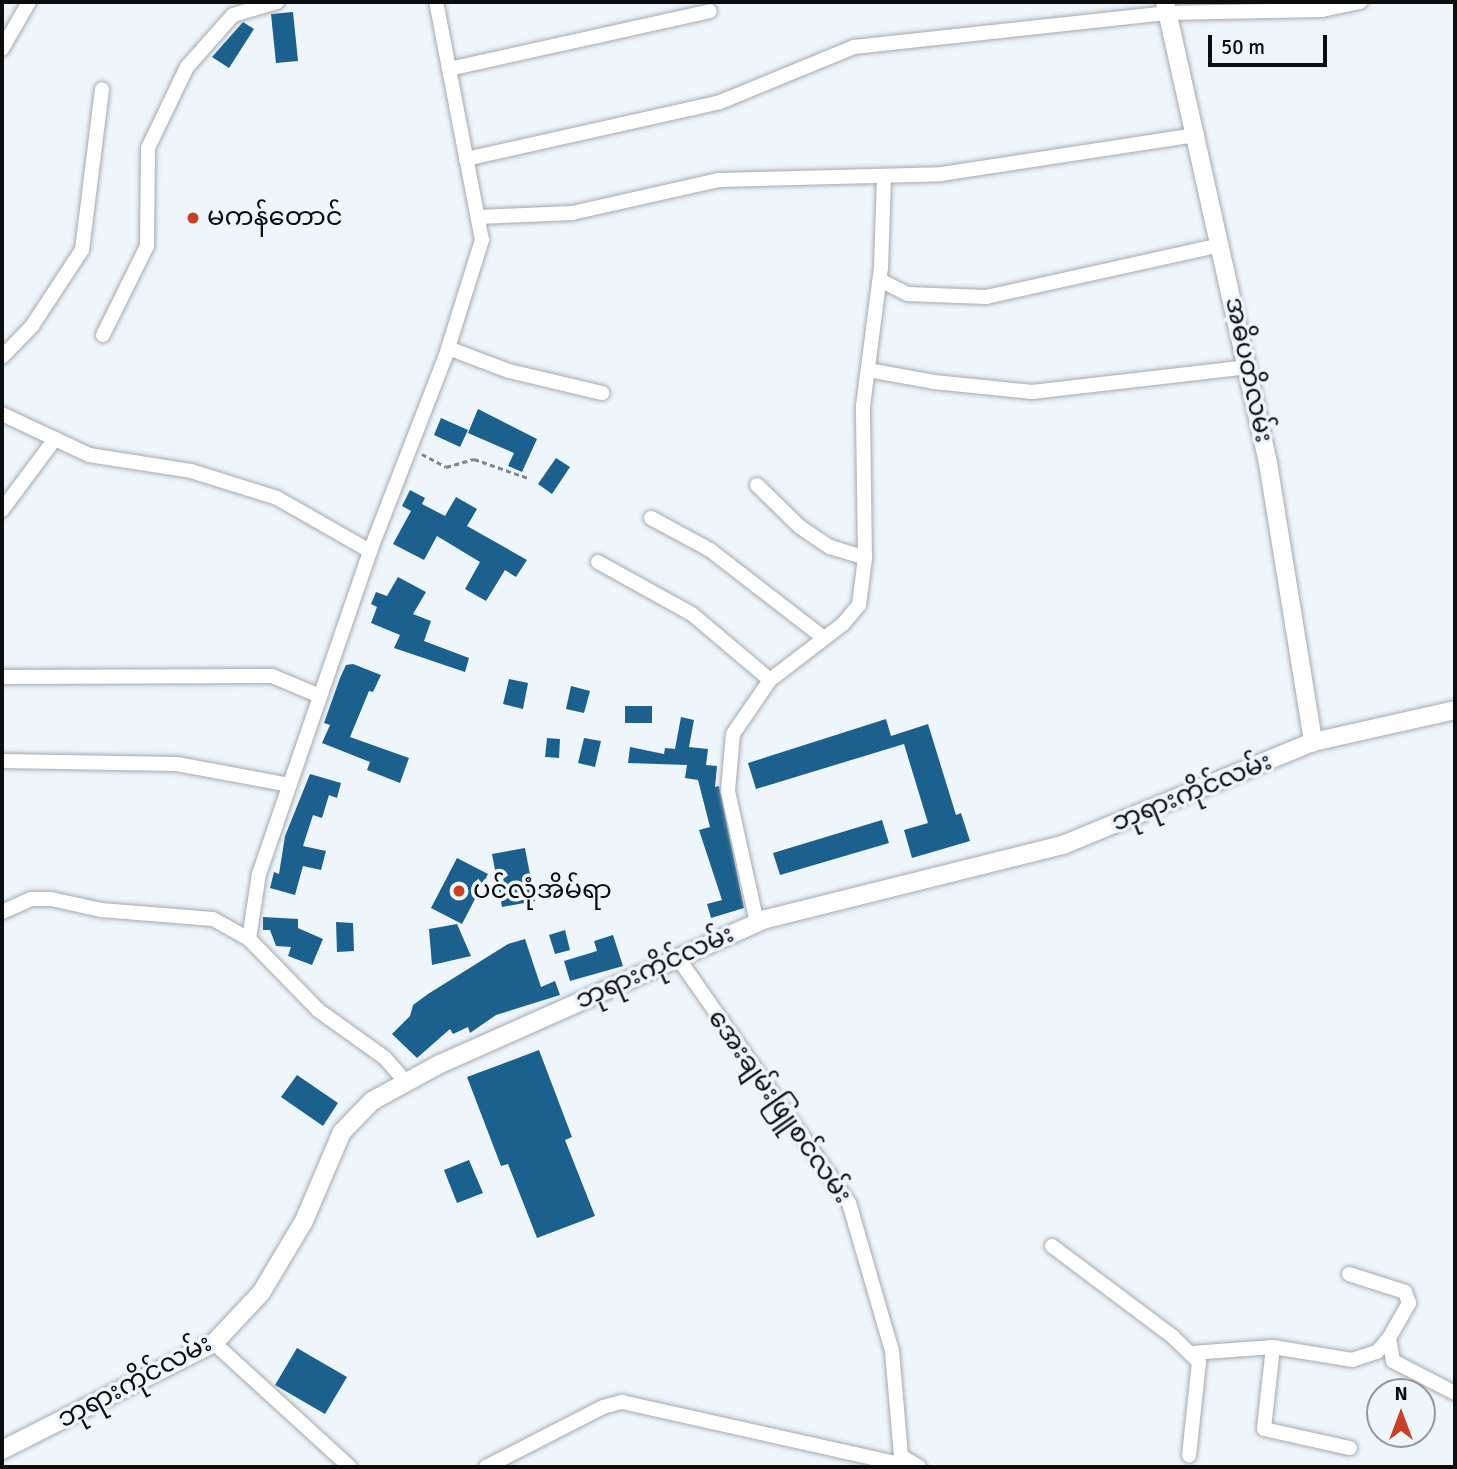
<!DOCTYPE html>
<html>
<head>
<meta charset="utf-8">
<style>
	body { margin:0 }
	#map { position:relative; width:1457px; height:1469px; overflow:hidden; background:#eef5fb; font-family:Signika,"Noto Sans Myanmar",sans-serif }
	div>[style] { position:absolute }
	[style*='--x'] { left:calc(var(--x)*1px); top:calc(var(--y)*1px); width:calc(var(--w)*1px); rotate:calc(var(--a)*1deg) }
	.building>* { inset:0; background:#1c608d }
	.path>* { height:2.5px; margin-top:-1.25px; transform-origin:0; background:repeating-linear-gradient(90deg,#808589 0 5px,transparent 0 8.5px) }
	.roads { filter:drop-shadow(0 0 2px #a3aaaf) drop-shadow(0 0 2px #a3aaaf) }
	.minor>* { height:14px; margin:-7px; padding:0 7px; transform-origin:7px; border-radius:7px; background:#fff }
	.tertiary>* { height:18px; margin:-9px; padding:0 9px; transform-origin:9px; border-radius:9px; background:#fff }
	.dots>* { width:19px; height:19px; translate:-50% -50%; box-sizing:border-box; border:4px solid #eef5fb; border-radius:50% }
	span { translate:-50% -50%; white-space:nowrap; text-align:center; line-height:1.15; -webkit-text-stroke:7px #eef5fb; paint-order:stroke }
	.poi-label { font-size:26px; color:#0b0d0f }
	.left { translate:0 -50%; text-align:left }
	.street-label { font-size:26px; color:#0b0d0f }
	.frame { position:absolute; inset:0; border:4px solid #0b0d0f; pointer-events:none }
	.north { position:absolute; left:1366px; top:1378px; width:70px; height:70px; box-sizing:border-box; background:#eef5fb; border:2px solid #93989d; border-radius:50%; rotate:0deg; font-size:19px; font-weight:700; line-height:28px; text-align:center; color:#0b0d0f }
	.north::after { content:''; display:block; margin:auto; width:24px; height:32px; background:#ca3f27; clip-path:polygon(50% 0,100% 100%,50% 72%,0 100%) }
	.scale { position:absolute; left:1208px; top:35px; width:119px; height:32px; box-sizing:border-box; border:4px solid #0b0d0f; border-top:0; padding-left:9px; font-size:21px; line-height:24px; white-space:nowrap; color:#0b0d0f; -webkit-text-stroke:5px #eef5fb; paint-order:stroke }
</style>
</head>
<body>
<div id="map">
	<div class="building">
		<i style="clip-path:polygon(293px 12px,298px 61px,276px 63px,271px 14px)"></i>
		<i style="clip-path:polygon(243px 22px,254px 29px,229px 68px,212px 57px)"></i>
		<i style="clip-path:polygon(478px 409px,537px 439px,522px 472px,508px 466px,514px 453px,468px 433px)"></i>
		<i style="clip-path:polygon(441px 418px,468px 430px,460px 447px,434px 435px)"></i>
		<i style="clip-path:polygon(556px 458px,570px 467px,552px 494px,538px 484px)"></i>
		<i style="clip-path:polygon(410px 490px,425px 498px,422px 504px,445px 516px,456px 497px,477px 509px,467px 526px,527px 560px,516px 577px,505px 570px,486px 601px,465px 589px,480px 562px,437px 536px,424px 560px,393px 544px,411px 511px,402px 506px)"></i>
		<i style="clip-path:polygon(398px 577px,426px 592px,413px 614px,431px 621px,424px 641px,469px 658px,465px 672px,394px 648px,400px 635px,371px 623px,377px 607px,371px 604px,376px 592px,387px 596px)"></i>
		<i style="clip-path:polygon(353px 664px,381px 675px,373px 692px,369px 691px,350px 737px,409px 758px,400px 783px,367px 770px,370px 762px,322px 743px,330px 725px,324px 723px,340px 678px,346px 665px)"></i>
		<i style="clip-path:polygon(509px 679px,528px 683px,523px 709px,503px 704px)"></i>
		<i style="clip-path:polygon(571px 686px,590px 691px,584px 713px,566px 709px)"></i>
		<i style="clip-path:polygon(625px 706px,652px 706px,652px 723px,625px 723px)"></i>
		<i style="clip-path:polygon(681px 717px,694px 720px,689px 747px,708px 749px,706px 765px,717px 766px,715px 787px,719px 786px,744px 908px,711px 918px,707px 904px,722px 900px,699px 830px,710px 827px,698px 780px,685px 778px,687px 765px,628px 763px,630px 747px,664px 754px,665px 748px,675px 749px)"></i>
		<i style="clip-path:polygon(886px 719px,891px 736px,928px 724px,956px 815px,961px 813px,970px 841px,912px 858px,904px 830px,928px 823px,904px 744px,756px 789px,748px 763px)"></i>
		<i style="clip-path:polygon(547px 738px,560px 739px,559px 758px,545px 757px)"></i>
		<i style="clip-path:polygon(584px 738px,601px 741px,595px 767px,578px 763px)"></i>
		<i style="clip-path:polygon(310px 774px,341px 783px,337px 798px,329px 795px,322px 818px,313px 815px,303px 846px,326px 851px,321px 870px,303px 866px,295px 895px,270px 888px,274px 872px,279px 874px,285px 836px)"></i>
		<i style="clip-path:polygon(882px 820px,889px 843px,780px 875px,773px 853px)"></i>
		<i style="clip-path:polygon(525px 848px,535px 901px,502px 907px,492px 854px)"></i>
		<i style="clip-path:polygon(457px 858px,488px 874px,462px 924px,431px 908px)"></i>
		<i style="clip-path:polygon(263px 917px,298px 919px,298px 928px,323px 939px,312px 965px,288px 956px,291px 947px,276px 946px,270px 930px,263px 930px)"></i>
		<i style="clip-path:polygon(336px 922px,353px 923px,354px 951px,337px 952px)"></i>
		<i style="clip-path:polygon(457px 924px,471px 956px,432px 965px,429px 929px)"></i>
		<i style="clip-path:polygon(565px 930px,570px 950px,555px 954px,549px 935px)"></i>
		<i style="clip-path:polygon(613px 935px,623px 966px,570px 981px,564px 961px,597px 951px,594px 941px)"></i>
		<i style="clip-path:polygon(525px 939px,541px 987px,555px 981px,560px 995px,496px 1015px,470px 1033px,468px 1027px,453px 1034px,450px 1029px,417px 1058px,392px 1034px,410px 1016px,413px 1005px,428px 994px,508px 944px)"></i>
		<i style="clip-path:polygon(539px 1050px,572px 1137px,565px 1140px,595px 1216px,537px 1238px,508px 1164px,501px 1166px,467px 1077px)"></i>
		<i style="clip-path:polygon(297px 1075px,338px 1103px,323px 1126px,281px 1097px)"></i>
		<i style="clip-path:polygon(469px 1160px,483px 1193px,457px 1203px,444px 1170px)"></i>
		<i style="clip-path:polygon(297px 1348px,347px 1377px,325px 1414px,275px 1385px)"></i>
	</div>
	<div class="path">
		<i style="--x:422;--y:454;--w:27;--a:28"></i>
		<i style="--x:446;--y:467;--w:29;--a:-16"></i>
		<i style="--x:474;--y:459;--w:57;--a:19.4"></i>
	</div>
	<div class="roads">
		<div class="minor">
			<i style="--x:2;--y:49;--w:54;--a:-60.1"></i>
			<i style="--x:449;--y:69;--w:267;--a:-12.5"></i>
			<i style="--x:466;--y:159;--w:260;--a:-12.6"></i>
			<i style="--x:720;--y:102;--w:145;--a:-22.3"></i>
			<i style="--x:854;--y:47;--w:314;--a:-6.2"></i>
			<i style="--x:1166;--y:13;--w:156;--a:-1.1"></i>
			<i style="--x:1322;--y:10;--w:39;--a:-12"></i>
			<i style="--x:478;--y:217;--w:94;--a:-2.4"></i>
			<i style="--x:572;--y:213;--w:151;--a:-12.7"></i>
			<i style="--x:719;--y:180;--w:222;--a:-1.5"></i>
			<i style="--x:941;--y:174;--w:259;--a:-8.7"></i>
			<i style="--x:880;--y:280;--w:30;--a:27"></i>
			<i style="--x:907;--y:294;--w:79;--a:2.2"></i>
			<i style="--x:986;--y:297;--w:241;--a:-12.5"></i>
			<i style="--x:103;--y:335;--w:99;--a:-63.7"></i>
			<i style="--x:147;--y:246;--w:98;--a:-89.4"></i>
			<i style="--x:148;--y:148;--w:90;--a:-64.3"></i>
			<i style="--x:187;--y:67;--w:69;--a:-48.5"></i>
			<i style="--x:233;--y:15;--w:46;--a:-16.5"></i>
			<i style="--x:448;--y:348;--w:65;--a:20.7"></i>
			<i style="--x:509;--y:371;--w:96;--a:13.3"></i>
			<i style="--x:2;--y:357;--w:43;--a:-45.9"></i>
			<i style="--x:32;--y:326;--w:91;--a:-56.7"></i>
			<i style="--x:82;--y:250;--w:162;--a:-82.9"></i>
			<i style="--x:868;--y:370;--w:67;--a:10.3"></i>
			<i style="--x:934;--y:382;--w:99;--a:5.8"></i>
			<i style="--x:1032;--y:392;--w:216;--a:-6.6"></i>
			<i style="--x:2;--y:414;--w:96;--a:25.2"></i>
			<i style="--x:89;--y:455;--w:103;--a:8.9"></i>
			<i style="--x:191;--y:471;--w:90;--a:17.4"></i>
			<i style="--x:277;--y:498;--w:107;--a:29.7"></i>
			<i style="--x:757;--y:485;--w:60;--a:44.3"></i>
			<i style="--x:800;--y:527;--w:36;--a:34"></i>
			<i style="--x:830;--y:547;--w:37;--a:17"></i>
			<i style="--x:2;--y:510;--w:89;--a:-53.3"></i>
			<i style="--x:651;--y:518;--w:67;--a:28.5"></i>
			<i style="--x:710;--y:550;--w:144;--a:37.7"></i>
			<i style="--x:598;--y:562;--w:107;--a:29"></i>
			<i style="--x:692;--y:614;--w:102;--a:40.2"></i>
			<i style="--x:2;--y:677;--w:270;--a:-0.2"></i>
			<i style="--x:272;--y:676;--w:52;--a:22.6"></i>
			<i style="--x:2;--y:761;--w:175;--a:1"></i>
			<i style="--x:177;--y:764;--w:114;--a:10.6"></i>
			<i style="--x:2;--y:912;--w:32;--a:-24"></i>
			<i style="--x:31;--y:899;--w:20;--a:0"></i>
			<i style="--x:51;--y:899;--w:51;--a:12.4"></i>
			<i style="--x:101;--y:910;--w:112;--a:4.6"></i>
			<i style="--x:213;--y:919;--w:41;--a:29.1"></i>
			<i style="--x:249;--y:939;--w:99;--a:45.8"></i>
			<i style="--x:318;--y:1010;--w:82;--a:35.6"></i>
			<i style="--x:385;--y:1058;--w:32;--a:49"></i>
			<i style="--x:757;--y:923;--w:135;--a:-102.4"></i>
			<i style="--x:728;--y:791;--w:57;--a:-85"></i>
			<i style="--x:733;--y:734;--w:65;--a:-55.6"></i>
			<i style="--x:770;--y:680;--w:92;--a:-37.5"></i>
			<i style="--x:843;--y:624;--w:25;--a:-50"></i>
			<i style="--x:859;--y:605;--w:47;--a:-82.7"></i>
			<i style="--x:865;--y:558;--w:152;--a:-90.8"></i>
			<i style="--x:863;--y:406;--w:139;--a:-82.6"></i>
			<i style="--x:881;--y:268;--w:92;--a:-88.1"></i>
			<i style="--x:249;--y:939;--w:66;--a:-81.3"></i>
			<i style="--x:259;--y:874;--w:342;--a:-71"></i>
			<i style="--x:370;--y:551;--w:207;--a:-68.8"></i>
			<i style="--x:445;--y:358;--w:124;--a:-72.6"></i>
			<i style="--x:482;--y:240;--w:242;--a:-100.9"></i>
			<i style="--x:678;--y:958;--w:299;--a:55.1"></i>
			<i style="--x:849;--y:1203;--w:154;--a:73.8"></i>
			<i style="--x:892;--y:1351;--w:105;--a:85.1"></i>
			<i style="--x:901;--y:1456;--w:11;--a:105"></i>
			<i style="--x:1052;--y:1246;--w:151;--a:36.9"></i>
			<i style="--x:1173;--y:1337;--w:36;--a:44"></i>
			<i style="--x:1199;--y:1362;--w:94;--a:96.1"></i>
			<i style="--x:1349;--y:1274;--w:59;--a:17.8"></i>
			<i style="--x:1405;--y:1292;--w:12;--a:70"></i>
			<i style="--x:1409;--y:1303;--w:40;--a:119.7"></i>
			<i style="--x:1389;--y:1338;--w:23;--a:80"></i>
			<i style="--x:1393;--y:1361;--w:70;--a:27.3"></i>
			<i style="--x:214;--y:1343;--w:184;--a:42.4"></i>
			<i style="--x:1273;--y:1347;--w:82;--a:96.3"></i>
			<i style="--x:1264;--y:1429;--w:88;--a:12.5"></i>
			<i style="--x:1192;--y:1353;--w:81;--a:-4.2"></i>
			<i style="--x:1273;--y:1347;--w:80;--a:9.3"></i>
			<i style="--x:1352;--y:1360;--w:26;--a:-18"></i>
			<i style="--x:1377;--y:1352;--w:18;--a:-49"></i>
			<i style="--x:901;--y:1456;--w:21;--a:31"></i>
			<i style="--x:486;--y:1467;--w:131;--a:-27.1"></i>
			<i style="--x:603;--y:1407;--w:20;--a:-15"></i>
			<i style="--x:622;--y:1402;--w:284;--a:12.6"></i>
		</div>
		<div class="tertiary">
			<i style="--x:1165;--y:2;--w:472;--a:77.4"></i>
			<i style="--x:1268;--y:463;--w:283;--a:80.8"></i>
			<i style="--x:2;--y:1450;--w:237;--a:-26.8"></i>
			<i style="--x:214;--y:1343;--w:69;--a:-46.8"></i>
			<i style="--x:261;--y:1293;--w:84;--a:-59.2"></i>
			<i style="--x:304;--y:1221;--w:97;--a:-66.9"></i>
			<i style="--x:342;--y:1132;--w:43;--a:-45.9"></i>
			<i style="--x:372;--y:1101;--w:77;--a:-28.6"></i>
			<i style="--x:440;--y:1064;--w:357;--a:-24"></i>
			<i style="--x:766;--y:919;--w:306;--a:-14"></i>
			<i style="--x:1063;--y:845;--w:270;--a:-22.4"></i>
			<i style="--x:1313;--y:742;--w:146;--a:-12.7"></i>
		</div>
	</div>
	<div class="dots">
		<i style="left:193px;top:218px;background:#ca3f27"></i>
		<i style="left:459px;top:891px;background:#ca3f27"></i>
	</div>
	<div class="poi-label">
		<span class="left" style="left:207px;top:218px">မကန်တောင်</span>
		<span class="left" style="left:473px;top:891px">ပင်လုံအိမ်ရာ</span>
	</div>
	<div class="street-label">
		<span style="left:1248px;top:370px;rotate:78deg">အဓိပတိလမ်း</span>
		<span style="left:1192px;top:793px;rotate:-22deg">ဘုရားကိုင်လမ်း</span>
		<span style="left:655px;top:968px;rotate:-24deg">ဘုရားကိုင်လမ်း</span>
		<span style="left:779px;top:1107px;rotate:55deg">အေးချမ်းဖြူစင်လမ်း</span>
		<span style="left:135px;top:1382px;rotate:-28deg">ဘုရားကိုင်လမ်း</span>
	</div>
	<div class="frame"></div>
	<div class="north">N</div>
	<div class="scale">50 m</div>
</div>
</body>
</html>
